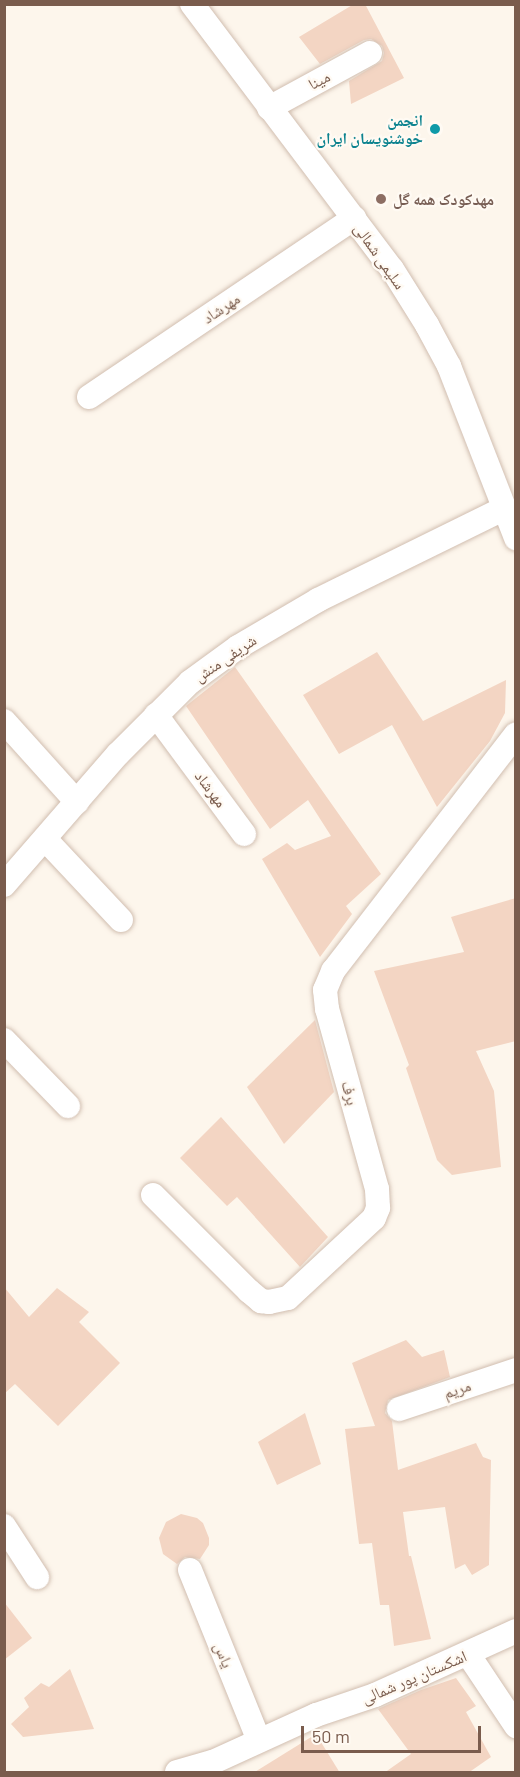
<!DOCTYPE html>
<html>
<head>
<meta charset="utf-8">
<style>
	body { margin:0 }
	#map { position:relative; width:520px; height:1777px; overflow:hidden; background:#fdf6ec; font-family:Barlow,"Noto Naskh Arabic",sans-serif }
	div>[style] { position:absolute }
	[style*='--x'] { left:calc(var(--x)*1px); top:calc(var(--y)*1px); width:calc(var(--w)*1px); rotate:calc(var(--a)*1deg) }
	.building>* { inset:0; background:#f3d5c3 }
	.roads { filter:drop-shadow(0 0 2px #d1beb0) drop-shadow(0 0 2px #d1beb0) }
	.street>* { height:24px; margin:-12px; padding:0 12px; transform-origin:12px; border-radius:12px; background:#fff }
	.dots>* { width:16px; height:16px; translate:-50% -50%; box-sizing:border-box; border:3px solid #fffaf3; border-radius:50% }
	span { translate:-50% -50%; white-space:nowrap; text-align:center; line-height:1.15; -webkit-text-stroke:4.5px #fffaf3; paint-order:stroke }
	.street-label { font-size:16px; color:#7a5c4d }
	.culture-label { font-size:16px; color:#0d838f; font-weight:700 }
	.right { translate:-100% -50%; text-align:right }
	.education-label { font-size:16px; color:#785e54; font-weight:700 }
	.left { translate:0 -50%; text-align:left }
	.frame { position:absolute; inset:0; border:6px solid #7a5c4d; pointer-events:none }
	.scale { position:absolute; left:301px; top:1726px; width:180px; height:27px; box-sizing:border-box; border:3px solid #7a5c4d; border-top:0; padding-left:8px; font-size:18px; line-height:21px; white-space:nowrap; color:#7a5c4d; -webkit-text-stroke:4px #fffaf3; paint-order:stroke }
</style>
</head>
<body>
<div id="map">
	<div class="building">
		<i style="clip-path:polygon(354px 4px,365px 4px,404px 78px,351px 104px,349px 81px,382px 61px,384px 53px,382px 46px,371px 39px,364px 40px,320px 64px,299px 37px)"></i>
		<i style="clip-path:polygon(377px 652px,423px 721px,506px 680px,505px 713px,490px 741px,437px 807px,392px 725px,339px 754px,303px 695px)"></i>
		<i style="clip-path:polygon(235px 667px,381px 874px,346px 906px,352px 914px,320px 957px,262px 859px,287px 843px,295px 850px,331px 836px,308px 800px,270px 829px,186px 706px)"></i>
		<i style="clip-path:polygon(516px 898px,516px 1041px,476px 1051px,494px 1091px,501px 1167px,452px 1175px,437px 1160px,406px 1068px,409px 1065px,374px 971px,464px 952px,451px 917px)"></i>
		<i style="clip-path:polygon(315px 1020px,334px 1092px,284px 1144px,247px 1087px)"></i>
		<i style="clip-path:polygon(221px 1117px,328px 1237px,300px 1267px,237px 1197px,227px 1206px,180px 1158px)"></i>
		<i style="clip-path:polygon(4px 1287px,29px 1317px,57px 1288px,89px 1312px,79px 1322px,120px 1363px,58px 1426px,15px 1384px,4px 1394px)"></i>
		<i style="clip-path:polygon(406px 1340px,422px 1357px,444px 1350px,450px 1377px,388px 1400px,385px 1413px,392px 1421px,398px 1470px,476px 1443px,483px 1457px,491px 1460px,489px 1565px,472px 1575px,465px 1564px,455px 1569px,445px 1507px,403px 1512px,409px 1556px,411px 1556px,431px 1639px,394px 1646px,389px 1605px,380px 1605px,372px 1543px,359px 1544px,345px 1429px,375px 1426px,352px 1363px)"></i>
		<i style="clip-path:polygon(305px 1413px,321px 1464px,277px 1485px,258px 1442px)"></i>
		<i style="clip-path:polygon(181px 1514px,197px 1518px,203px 1523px,209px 1538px,209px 1545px,200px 1559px,185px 1557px,177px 1564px,163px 1554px,159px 1538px,166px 1522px)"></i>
		<i style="clip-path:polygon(4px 1602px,32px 1638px,4px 1660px)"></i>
		<i style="clip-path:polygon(70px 1669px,94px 1729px,23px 1737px,11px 1724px,29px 1707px,24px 1698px,41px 1683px,49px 1687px)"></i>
		<i style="clip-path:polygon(456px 1678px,476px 1706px,466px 1712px,491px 1757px,468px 1773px,384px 1773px,411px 1754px,378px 1709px,421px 1690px)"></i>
		<i style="clip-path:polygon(316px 1734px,340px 1773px,253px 1773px)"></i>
	</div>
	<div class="roads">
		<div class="street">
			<i style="--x:192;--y:4;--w:332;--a:53"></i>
			<i style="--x:392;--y:269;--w:66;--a:58"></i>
			<i style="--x:427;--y:325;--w:47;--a:61.8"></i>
			<i style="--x:449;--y:366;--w:185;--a:68.7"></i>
			<i style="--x:269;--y:108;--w:115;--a:-28.6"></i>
			<i style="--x:89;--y:397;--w:320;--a:-34"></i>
			<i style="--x:156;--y:715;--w:148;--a:53.5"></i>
			<i style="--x:4;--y:721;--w:109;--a:48"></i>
			<i style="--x:45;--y:839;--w:111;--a:46.8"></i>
			<i style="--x:4;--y:885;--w:174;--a:-49"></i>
			<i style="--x:118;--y:754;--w:102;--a:-45"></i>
			<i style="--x:190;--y:682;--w:59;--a:-36.1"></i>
			<i style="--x:238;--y:647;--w:93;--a:-30.4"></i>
			<i style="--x:318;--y:600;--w:208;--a:-26.2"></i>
			<i style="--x:4;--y:1040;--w:92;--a:45.9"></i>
			<i style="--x:153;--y:1195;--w:136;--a:45"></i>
			<i style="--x:249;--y:1291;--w:16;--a:40"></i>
			<i style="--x:261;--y:1301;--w:8;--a:7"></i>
			<i style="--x:269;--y:1302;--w:19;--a:-12"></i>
			<i style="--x:288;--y:1298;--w:117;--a:-42.9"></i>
			<i style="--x:374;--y:1218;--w:11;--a:-68"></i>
			<i style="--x:378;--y:1208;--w:19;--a:-93"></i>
			<i style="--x:377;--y:1189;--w:187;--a:-105.5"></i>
			<i style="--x:327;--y:1009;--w:19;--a:-96"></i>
			<i style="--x:325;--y:990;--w:21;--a:-67"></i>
			<i style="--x:333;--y:971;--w:299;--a:-52.3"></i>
			<i style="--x:399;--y:1409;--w:123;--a:-18.4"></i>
			<i style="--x:4;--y:1526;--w:61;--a:57.1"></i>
			<i style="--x:190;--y:1570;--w:184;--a:68"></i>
			<i style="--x:468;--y:1654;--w:87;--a:56.3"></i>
			<i style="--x:177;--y:1772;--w:37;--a:-16"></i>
			<i style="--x:213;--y:1762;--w:113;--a:-24.5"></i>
			<i style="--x:316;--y:1715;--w:62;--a:-18.7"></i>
			<i style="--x:375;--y:1695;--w:155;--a:-24.4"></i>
		</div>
	</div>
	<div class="dots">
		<i style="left:435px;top:129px;background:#0f9aa8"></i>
		<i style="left:381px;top:199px;background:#8d6e63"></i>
	</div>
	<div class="street-label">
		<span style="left:319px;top:80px;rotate:-28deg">مینا</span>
		<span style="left:380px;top:256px;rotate:55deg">سلیمی شمالی</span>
		<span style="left:221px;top:308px;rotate:-34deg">مهرشاد</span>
		<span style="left:225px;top:658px;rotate:-34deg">شریفی منش</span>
		<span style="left:211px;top:789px;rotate:53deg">مهرشاد</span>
		<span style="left:350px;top:1093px;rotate:75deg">برف</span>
		<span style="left:457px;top:1389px;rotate:-19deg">مریم</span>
		<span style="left:224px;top:1655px;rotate:68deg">یاس</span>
		<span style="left:414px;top:1677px;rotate:-23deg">اشکستان پور شمالی</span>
	</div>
	<div class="culture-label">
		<span class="right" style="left:423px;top:129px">انجمن<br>خوشنویسان ایران</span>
	</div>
	<div class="education-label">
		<span class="left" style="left:393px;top:199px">مهدکودک همه گل</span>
	</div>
	<div class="frame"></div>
	<div class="scale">50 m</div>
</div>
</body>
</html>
